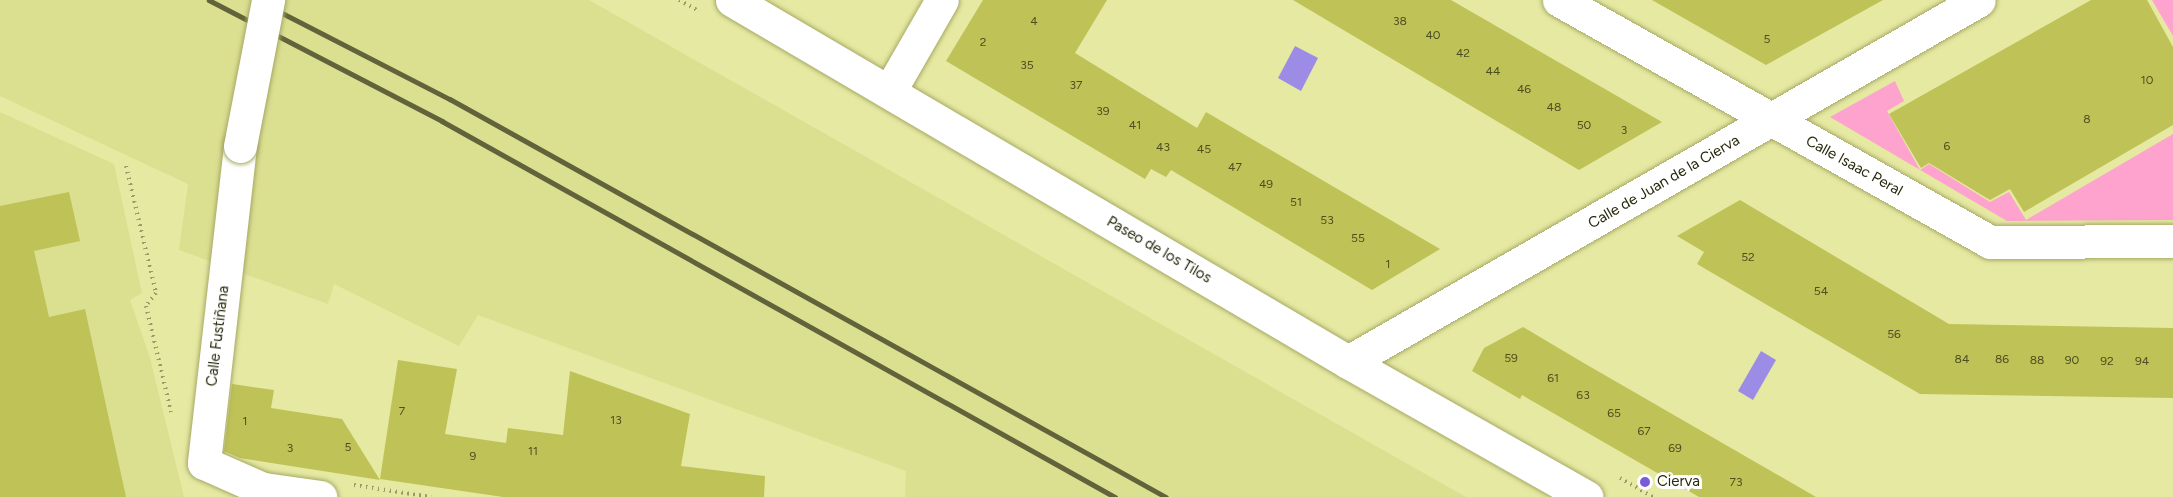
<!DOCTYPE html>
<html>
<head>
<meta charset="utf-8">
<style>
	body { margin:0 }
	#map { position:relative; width:2173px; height:497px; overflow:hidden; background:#e5e9a2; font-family:Figtree,sans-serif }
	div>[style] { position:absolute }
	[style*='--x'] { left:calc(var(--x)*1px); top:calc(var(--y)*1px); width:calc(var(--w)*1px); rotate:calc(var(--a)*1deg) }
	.built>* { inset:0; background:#dbdf90 }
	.green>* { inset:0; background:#fda3cd }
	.water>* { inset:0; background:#9c8ce6 }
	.building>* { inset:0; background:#bfc257 }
	.path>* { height:4px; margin-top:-2px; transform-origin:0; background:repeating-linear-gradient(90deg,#999c66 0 1.5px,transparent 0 6px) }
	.roads { filter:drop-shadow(0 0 2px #a7a965) drop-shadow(0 0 2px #a7a965) }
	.street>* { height:33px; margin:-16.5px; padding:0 16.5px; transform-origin:16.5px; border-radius:16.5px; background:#fff }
	.rail>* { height:4.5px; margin:-2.25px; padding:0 2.25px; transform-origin:2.25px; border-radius:2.25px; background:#61633a }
	.bridges { filter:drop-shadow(0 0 2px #a7a965) drop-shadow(0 0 2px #a7a965) }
	.street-bridge>* { height:33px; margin:-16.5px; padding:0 16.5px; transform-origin:16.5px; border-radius:16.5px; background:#fff }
	.dots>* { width:16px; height:16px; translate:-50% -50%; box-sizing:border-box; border:3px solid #fff; border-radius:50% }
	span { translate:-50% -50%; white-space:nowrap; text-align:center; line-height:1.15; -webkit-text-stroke:6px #fff; paint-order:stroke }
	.number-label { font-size:12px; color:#4e4f20 }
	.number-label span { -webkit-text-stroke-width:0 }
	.street-label { font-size:15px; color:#28290d }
	.poi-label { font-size:15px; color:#28290d }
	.left { translate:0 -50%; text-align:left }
</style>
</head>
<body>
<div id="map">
	<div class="built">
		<i style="clip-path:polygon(0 0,589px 0,1466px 497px,905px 497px,906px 471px,478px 315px,459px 346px,334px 284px,328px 304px,179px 250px,188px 184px,0 96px)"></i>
		<i style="clip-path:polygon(0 112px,114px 164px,142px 293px,130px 300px,150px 358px,184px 497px,0 497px)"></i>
	</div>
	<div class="green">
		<i style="clip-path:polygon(2152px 0,2173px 0,2173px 36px)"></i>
		<i style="clip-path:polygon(1895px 81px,1904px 101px,1887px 111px,1920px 170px,1929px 164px,1990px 202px,2009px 192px,2026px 220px,2173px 134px,2173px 220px,2007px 221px,1830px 117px)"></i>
	</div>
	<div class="water">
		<i style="clip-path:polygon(1295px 46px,1318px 58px,1301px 91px,1278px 78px)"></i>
		<i style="clip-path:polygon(1761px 351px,1776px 360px,1753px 400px,1738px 391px)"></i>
	</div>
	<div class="building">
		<i style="clip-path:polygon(983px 0,1107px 0,1075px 53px,1197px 128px,1206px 112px,1440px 249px,1372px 290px,1171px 170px,1166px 177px,1151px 169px,1145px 179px,946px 61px)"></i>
		<i style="clip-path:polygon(1293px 0,1451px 0,1662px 122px,1579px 170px)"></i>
		<i style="clip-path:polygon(1652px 0,1883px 0,1766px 65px)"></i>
		<i style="clip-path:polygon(2091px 0,2147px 0,2173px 47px,2173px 125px,2024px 212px,2010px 189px,1990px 200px,1929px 163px,1921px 168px,1889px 114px)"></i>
		<i style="clip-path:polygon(69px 192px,80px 241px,34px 251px,49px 317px,85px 309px,126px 497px,0 497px,0 206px)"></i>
		<i style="clip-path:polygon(1740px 200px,1949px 324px,2173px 328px,2173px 398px,1920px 394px,1697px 264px,1704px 252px,1677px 236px)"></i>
		<i style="clip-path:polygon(1523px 327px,1582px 362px,1816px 497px,1699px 497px,1522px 395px,1520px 399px,1472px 371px,1484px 348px)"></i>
		<i style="clip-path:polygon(398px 360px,457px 369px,445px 434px,506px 443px,508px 428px,563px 435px,570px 371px,690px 414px,681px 466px,765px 476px,764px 497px,503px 497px,380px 479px)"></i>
		<i style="clip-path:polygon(232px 384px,274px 390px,271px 408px,342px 419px,380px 480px,240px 458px,224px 451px)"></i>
	</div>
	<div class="path">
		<i style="--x:679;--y:0;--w:21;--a:29"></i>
		<i style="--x:126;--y:166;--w:130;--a:76.7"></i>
		<i style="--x:156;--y:293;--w:16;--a:128"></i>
		<i style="--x:146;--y:306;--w:109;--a:76.7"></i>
		<i style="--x:1620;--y:478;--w:38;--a:30"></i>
		<i style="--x:354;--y:485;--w:78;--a:8.9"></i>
	</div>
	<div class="roads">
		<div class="street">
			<i style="--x:732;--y:0;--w:714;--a:30.44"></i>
			<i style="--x:1348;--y:362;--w:274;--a:29.5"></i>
			<i style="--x:1559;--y:0;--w:494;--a:29.3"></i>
			<i style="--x:1990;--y:242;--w:183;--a:-0.3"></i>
			<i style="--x:889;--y:92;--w:106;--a:-60.1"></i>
			<i style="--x:240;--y:146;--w:319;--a:96.5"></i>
			<i style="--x:204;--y:463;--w:64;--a:23.8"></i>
			<i style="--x:263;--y:489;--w:58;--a:8"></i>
			<i style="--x:1348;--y:362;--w:727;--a:-29.84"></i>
		</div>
	</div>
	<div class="rail">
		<i style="--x:209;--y:0;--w:263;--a:27.4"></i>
		<i style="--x:442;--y:121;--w:771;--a:29.19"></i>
		<i style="--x:257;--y:0;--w:217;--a:27.2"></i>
		<i style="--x:450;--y:99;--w:819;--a:29.07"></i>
	</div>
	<div class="bridges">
		<div class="street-bridge">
			<i style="--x:240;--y:146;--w:149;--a:-79.1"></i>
		</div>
	</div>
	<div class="dots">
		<i style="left:1645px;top:482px;background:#795cd6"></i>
	</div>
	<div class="number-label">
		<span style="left:1034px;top:22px">4</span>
		<span style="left:1400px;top:22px">38</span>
		<span style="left:1433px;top:36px">40</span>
		<span style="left:1767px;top:40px">5</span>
		<span style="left:983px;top:43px">2</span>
		<span style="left:1463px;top:54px">42</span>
		<span style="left:1027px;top:66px">35</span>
		<span style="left:1493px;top:72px">44</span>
		<span style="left:2147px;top:81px">10</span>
		<span style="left:1076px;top:86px">37</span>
		<span style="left:1524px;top:90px">46</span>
		<span style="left:1554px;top:108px">48</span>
		<span style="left:1103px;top:112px">39</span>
		<span style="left:2087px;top:120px">8</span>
		<span style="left:1135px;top:126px">41</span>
		<span style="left:1584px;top:126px">50</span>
		<span style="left:1624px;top:131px">3</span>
		<span style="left:1947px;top:147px">6</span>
		<span style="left:1163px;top:148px">43</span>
		<span style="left:1204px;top:150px">45</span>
		<span style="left:1235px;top:168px">47</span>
		<span style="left:1266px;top:185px">49</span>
		<span style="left:1296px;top:203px">51</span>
		<span style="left:1327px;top:221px">53</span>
		<span style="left:1358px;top:239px">55</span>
		<span style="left:1748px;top:258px">52</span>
		<span style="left:1388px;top:265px">1</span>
		<span style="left:1821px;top:292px">54</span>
		<span style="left:1894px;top:335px">56</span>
		<span style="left:1511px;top:359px">59</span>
		<span style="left:1962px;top:360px">84</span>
		<span style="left:2002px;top:360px">86</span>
		<span style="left:2037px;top:361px">88</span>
		<span style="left:2072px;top:361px">90</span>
		<span style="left:2107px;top:362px">92</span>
		<span style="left:2142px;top:362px">94</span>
		<span style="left:1553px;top:379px">61</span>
		<span style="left:1583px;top:396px">63</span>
		<span style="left:402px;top:412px">7</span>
		<span style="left:1614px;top:414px">65</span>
		<span style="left:616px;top:421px">13</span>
		<span style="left:245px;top:422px">1</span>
		<span style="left:1644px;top:432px">67</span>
		<span style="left:348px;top:448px">5</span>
		<span style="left:290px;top:449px">3</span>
		<span style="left:1675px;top:449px">69</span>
		<span style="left:533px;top:452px">11</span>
		<span style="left:473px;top:457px">9</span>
		<span style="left:1736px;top:483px">73</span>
	</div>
	<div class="street-label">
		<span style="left:1854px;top:166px;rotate:29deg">Calle Isaac Peral</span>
		<span style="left:1664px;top:182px;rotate:-30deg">Calle de Juan de la Cierva</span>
		<span style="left:1159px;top:250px;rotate:30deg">Paseo de los Tilos</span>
		<span style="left:218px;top:336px;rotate:-83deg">Calle Fustiñana</span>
	</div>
	<div class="poi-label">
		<span class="left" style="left:1657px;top:482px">Cierva</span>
	</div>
</div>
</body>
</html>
